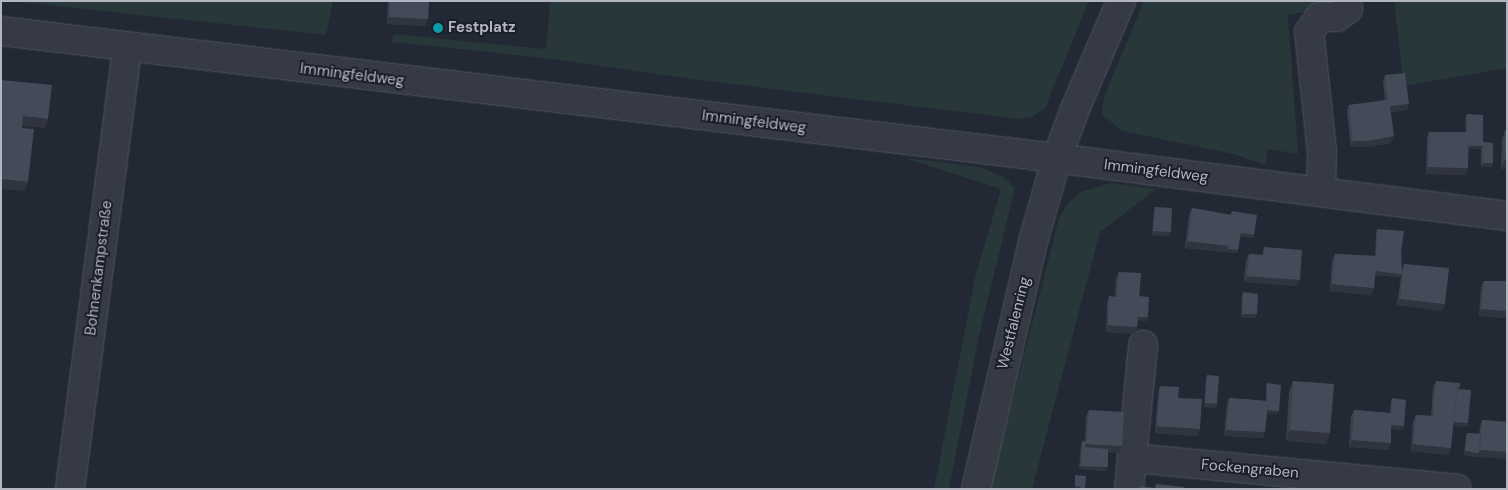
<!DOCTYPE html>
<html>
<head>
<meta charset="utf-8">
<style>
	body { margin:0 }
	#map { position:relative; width:1508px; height:490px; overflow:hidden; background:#222834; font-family:"DM Sans",sans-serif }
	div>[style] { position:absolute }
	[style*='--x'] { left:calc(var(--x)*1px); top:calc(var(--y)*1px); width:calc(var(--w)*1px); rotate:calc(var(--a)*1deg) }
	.green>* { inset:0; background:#283739 }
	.roads { filter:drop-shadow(0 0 1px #50555f) drop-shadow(0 0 1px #50555f) }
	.minor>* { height:28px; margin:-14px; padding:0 14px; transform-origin:14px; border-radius:14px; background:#353a45 }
	.wall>* { inset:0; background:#3a404c }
	.shaded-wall>* { inset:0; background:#30343e }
	.building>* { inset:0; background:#444b58 }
	.dots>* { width:14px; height:14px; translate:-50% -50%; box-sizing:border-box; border:2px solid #1b1f29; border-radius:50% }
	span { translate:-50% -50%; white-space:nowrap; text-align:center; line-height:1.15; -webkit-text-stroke:4px #1b1f29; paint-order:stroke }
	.poi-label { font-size:15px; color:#b0b5c1; font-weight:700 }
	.left { translate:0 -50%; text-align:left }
	.street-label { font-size:15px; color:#b0b5c1 }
	.frame { position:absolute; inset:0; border:2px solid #b0b5c1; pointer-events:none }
</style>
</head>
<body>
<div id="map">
	<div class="green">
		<i style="clip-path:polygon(11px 1px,333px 1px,326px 35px)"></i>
		<i style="clip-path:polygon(550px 1px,1089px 1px,1045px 108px,1032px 117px,1021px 119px,699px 80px,545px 58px,392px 42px,393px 34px,546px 49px)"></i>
		<i style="clip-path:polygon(1144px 1px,1339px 1px,1339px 7px,1288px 15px,1298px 154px,1268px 149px,1265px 165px,1234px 154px,1122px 131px,1102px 114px,1104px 97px)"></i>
		<i style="clip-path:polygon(1394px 1px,1507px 1px,1507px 68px,1404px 86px)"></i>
		<i style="clip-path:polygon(905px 158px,980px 167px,1004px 177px,1015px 188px,978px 340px,949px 489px,934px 489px,975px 278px,1001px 189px)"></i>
		<i style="clip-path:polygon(1111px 183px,1156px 189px,1100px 232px,1032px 489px,990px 489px,1059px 218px,1067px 204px,1081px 192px)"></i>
	</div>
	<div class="roads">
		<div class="minor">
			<i style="--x:1;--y:31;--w:1037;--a:6.86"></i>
			<i style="--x:1031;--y:155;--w:480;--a:7.3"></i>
			<i style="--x:1321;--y:192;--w:41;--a:-88.6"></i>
			<i style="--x:1322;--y:151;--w:120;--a:-96.2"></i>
			<i style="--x:1309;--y:32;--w:19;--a:-54"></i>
			<i style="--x:1320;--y:17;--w:17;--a:0"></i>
			<i style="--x:1337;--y:17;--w:14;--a:-36"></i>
			<i style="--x:1348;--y:9;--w:8;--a:-97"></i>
			<i style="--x:1132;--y:458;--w:326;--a:5.4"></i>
			<i style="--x:70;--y:489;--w:445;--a:-82.6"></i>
			<i style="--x:976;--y:489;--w:258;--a:-77"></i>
			<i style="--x:1034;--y:238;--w:83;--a:-74"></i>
			<i style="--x:1057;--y:158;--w:52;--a:-69.8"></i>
			<i style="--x:1075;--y:109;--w:117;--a:-66.9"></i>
			<i style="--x:1129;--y:489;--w:145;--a:-84.4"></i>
		</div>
	</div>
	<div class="wall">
		<i style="clip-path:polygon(388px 1px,429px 1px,426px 26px,387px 24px)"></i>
		<i style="clip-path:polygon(1385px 75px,1407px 110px,1391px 112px,1391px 143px,1366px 147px,1351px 147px,1347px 111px,1349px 105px,1385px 100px,1383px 81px)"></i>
		<i style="clip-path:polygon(1467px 114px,1483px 142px,1492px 167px,1481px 167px,1481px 149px,1468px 149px,1468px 168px,1466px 175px,1426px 174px,1427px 138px,1429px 132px,1466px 132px,1465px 118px)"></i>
		<i style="clip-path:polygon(1505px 130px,1507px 169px,1501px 169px,1502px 140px)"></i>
		<i style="clip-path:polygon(1155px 207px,1169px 236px,1152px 235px,1154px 210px)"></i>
		<i style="clip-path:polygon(1192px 208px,1230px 215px,1232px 211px,1253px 238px,1240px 236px,1237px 253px,1185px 248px,1189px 215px)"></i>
		<i style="clip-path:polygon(1377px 229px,1401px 252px,1402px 270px,1404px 264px,1445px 304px,1442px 311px,1397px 305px,1401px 276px,1401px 277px,1375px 275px,1371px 295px,1330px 291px,1332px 260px,1335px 254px,1375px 256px,1376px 233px)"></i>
		<i style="clip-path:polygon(1264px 247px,1297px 286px,1244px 282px,1246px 261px,1249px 254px,1262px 255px)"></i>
		<i style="clip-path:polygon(1119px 272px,1139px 296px,1147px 321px,1138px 320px,1137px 327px,1135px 334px,1106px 332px,1107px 303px,1109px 296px,1115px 297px,1116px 279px)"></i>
		<i style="clip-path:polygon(1484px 281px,1507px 281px,1507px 318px,1479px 316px,1481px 287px)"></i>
		<i style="clip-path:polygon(1243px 292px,1257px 314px,1255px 318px,1241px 317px,1242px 296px)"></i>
		<i style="clip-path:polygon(1207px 375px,1216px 408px,1204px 407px,1206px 379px)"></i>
		<i style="clip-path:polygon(1293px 381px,1330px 433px,1326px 444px,1286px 441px,1289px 392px)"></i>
		<i style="clip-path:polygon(1436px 381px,1460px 386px,1459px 389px,1468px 423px,1467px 427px,1453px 425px,1449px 455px,1411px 451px,1413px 422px,1416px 415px,1431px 416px,1433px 388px)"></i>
		<i style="clip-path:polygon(1267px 383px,1277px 414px,1267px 413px,1265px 432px,1263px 438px,1224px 436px,1227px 404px,1229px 398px,1266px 401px,1266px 387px)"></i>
		<i style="clip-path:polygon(1160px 386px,1178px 398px,1200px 429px,1197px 436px,1155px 433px,1158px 393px)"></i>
		<i style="clip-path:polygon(1392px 398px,1403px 430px,1391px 429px,1391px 443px,1388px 450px,1349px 447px,1351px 416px,1354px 410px,1390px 413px,1391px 402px)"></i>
		<i style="clip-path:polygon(1089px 410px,1119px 453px,1108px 452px,1106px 471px,1079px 469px,1081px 445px,1082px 441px,1085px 441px,1086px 416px)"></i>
		<i style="clip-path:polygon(1482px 420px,1507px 422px,1477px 457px,1464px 455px,1466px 436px,1467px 433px,1479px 434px,1480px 427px)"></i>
	</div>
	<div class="shaded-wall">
		<i style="clip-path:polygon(389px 17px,428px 19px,426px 26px,387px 24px)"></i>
		<i style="clip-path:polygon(1409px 104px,1407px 110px,1388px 113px,1390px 106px)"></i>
		<i style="clip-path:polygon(23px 116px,48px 119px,45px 128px,20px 126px)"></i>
		<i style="clip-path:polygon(1394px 136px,1391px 143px,1366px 147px,1351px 147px,1353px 141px)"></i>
		<i style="clip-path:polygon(1467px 146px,1483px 146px,1481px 149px,1466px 149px)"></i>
		<i style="clip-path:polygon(1505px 159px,1507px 160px,1507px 169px,1501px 169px)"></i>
		<i style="clip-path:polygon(1483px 163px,1493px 163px,1492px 167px,1481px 167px)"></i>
		<i style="clip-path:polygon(1428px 167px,1468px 168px,1466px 175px,1426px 174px)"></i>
		<i style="clip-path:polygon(1px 179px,28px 182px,25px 191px,1px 189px)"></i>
		<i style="clip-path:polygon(1153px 231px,1171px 232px,1169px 236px,1152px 235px)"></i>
		<i style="clip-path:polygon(1241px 233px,1254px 235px,1253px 238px,1239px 236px)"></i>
		<i style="clip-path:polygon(1188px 241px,1229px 246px,1238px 250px,1237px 253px,1185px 248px)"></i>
		<i style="clip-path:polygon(1375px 271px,1402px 274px,1401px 277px,1373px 275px)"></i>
		<i style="clip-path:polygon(1247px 276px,1300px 280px,1297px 286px,1244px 282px)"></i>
		<i style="clip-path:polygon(1332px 284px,1374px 288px,1371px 295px,1330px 291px)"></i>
		<i style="clip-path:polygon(1400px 299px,1445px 304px,1442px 311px,1397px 305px)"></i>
		<i style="clip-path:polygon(1481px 309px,1507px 311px,1507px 318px,1479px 316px)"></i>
		<i style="clip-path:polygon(1242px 314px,1257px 314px,1255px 318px,1241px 317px)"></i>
		<i style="clip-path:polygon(1137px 317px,1148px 317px,1147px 321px,1136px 320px)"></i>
		<i style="clip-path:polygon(1108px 325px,1137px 327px,1135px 334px,1106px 332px)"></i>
		<i style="clip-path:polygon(1205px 403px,1217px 404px,1216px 408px,1204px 407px)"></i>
		<i style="clip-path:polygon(1266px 410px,1279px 411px,1277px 414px,1265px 413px)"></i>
		<i style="clip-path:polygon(1453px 421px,1468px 423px,1467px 427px,1452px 425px)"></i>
		<i style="clip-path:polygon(1390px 425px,1404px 426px,1403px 430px,1388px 429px)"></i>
		<i style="clip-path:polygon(1157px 426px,1200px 429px,1197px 436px,1155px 433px)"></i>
		<i style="clip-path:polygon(1226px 430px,1265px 432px,1263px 438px,1224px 436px)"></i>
		<i style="clip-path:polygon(1290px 430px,1330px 433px,1326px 444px,1286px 441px)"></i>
		<i style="clip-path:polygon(1352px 440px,1391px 443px,1388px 450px,1349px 447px)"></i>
		<i style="clip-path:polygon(1086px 444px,1122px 446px,1119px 453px,1084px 451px)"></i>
		<i style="clip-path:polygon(1413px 444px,1451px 448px,1449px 455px,1411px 451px)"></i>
		<i style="clip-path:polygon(1480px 450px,1507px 452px,1507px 459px,1477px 457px)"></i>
		<i style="clip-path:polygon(1465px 451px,1479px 453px,1477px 456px,1464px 455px)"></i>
		<i style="clip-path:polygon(1081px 466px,1108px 467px,1106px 471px,1079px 469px)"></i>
		<i style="clip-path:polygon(1075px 486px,1081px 487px,1080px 489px,1074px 489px)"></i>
	</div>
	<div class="building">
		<i style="clip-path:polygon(390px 1px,429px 1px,428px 19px,389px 17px)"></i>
		<i style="clip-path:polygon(1405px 73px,1409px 104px,1390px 106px,1394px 136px,1368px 141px,1353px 141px,1349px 105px,1388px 100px,1385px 75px)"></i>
		<i style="clip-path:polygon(1px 80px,52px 85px,48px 119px,23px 116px,22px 128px,34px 129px,28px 182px,1px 179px)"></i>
		<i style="clip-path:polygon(1467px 114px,1483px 115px,1483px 142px,1493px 143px,1493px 163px,1483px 163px,1483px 146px,1469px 146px,1469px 132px,1467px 132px)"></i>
		<i style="clip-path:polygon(1505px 130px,1507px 130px,1507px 160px,1505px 159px)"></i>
		<i style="clip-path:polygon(1429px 132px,1469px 132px,1468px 168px,1428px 167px)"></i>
		<i style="clip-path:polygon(1155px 207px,1172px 208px,1171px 232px,1153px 231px)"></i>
		<i style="clip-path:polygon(1192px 208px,1232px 215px,1229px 246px,1188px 241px)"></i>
		<i style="clip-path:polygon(1232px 211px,1257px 215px,1254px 235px,1241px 233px,1238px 250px,1228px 249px,1232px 215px,1231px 215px)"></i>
		<i style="clip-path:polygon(1377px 229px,1404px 231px,1401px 252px,1402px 274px,1376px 271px,1377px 256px,1376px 256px)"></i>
		<i style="clip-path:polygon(1264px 247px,1302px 250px,1300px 280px,1247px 276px,1249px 254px,1264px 255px)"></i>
		<i style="clip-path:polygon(1335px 254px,1377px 256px,1374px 288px,1332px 284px)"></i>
		<i style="clip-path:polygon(1404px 264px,1449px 268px,1445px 304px,1400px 299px)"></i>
		<i style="clip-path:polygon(1119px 272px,1141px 273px,1137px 327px,1108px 325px,1109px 296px,1117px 297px)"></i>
		<i style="clip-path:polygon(1484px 281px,1507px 281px,1507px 311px,1481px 309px)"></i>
		<i style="clip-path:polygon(1243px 292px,1258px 294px,1257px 314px,1242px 314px)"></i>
		<i style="clip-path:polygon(1139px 296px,1149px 297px,1148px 317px,1138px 317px)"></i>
		<i style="clip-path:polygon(1207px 375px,1219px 376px,1217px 404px,1205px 403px)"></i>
		<i style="clip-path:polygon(1293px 381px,1334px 384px,1330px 433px,1290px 430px)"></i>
		<i style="clip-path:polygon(1436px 381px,1460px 383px,1460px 386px,1457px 386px,1451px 448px,1413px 444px,1416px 415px,1433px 416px)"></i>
		<i style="clip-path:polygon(1267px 383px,1281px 385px,1279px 411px,1267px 410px,1268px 401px,1267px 401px)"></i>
		<i style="clip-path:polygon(1160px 386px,1179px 387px,1178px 398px,1202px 399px,1200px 429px,1157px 426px)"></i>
		<i style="clip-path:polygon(1457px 389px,1471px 390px,1468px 423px,1454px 422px)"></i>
		<i style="clip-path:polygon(1229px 398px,1268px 401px,1265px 432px,1226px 430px)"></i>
		<i style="clip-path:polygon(1392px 398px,1406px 400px,1404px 426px,1391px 425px,1391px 413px)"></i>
		<i style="clip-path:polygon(1089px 410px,1124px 412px,1122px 446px,1086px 444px)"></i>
		<i style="clip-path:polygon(1354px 410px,1391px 413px,1391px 443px,1352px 440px)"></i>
		<i style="clip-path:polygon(1482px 420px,1507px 422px,1507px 452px,1480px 450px)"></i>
		<i style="clip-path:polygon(1467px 433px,1480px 434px,1479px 453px,1465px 451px)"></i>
		<i style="clip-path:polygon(1082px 441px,1086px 442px,1085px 447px,1108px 449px,1108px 467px,1081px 466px)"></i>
		<i style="clip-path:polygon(1075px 475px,1086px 476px,1085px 488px,1082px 488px,1081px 489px,1081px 487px,1075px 486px)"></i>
		<i style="clip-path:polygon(1156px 484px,1184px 487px,1184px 489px,1155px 489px)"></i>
		<i style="clip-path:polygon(1140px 486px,1155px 488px,1155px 489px,1139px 489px)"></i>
	</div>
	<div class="dots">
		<i style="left:438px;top:28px;background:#0f9aa8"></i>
	</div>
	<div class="poi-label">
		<span class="left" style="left:448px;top:28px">Festplatz</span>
	</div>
	<div class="street-label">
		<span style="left:352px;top:75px;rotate:7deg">Immingfeldweg</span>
		<span style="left:754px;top:122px;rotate:7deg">Immingfeldweg</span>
		<span style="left:1156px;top:171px;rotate:7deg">Immingfeldweg</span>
		<span style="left:99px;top:268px;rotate:-83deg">Bohnenkampstraße</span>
		<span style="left:1014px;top:323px;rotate:-76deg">Westfalenring</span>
		<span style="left:1250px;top:469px;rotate:5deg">Fockengraben</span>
	</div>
	<div class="frame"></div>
</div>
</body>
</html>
